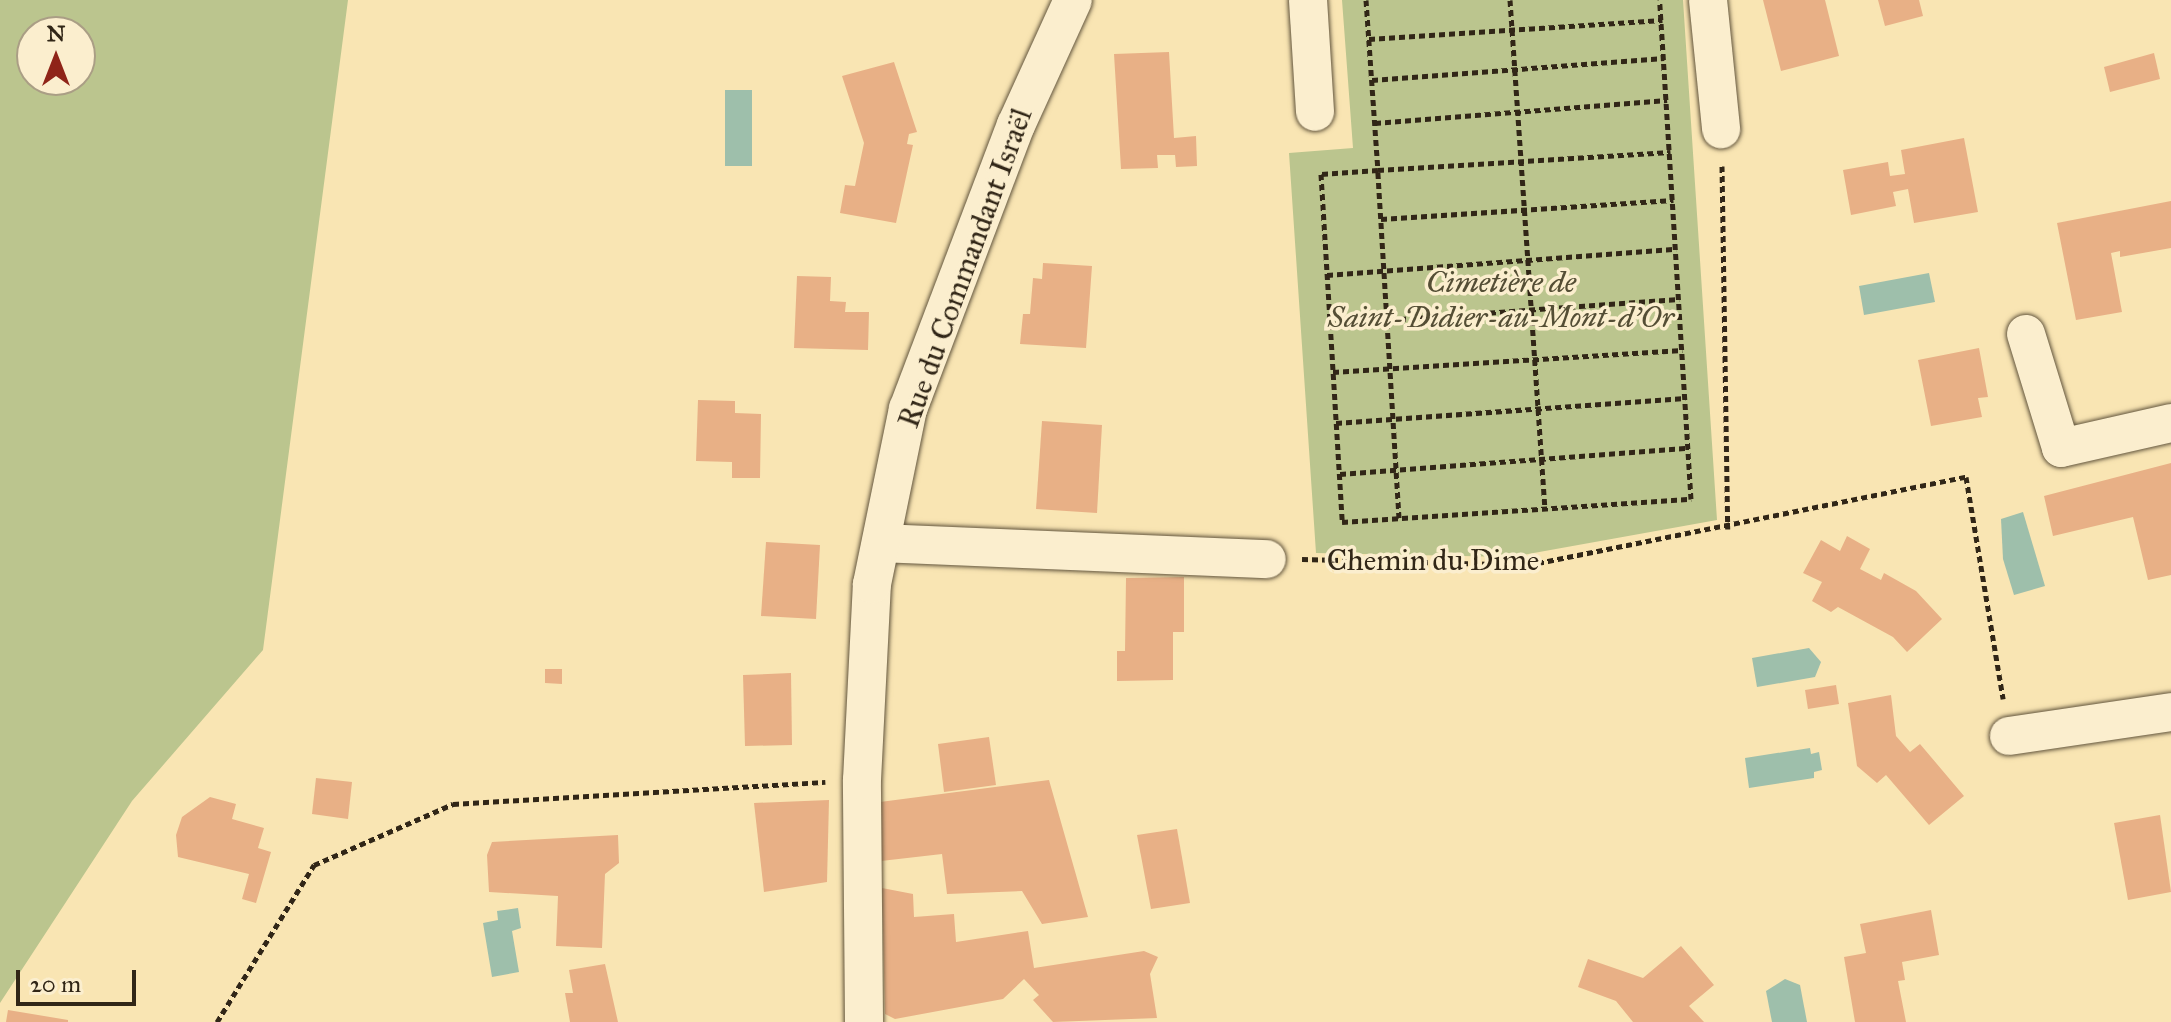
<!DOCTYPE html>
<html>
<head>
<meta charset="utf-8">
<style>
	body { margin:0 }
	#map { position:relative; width:2171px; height:1022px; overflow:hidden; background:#f9e5b3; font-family:"IM FELL Great Primer",serif }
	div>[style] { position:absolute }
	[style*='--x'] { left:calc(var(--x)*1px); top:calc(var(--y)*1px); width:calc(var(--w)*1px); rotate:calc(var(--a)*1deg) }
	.green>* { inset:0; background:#bbc58e }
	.water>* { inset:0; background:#9ebfab }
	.building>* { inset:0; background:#e8b086 }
	.path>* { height:5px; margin-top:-2.5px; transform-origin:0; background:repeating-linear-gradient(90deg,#312617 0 6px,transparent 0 10px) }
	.roads { filter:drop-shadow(0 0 2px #63563e) drop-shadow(0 0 2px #63563e) }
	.minor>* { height:38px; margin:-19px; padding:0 19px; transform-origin:19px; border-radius:19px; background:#fbeece }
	span { translate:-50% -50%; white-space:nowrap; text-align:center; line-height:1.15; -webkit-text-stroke:7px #fbeece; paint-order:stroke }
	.street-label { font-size:30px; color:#312617 }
	.park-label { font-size:30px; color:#544e35; font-style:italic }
	.north { position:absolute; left:16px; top:16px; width:80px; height:80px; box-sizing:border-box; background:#fbeece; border:2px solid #aa9e85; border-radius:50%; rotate:0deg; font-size:22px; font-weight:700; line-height:32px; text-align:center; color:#312617 }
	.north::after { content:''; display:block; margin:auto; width:28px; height:36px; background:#8f2418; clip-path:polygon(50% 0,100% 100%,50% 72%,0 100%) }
	.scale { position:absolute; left:16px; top:970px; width:120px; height:36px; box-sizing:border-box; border:4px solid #312617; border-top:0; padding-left:10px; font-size:24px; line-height:28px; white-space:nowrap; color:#312617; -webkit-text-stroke:6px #fbeece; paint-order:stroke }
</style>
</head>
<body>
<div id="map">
	<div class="green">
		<i style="clip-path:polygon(evenodd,0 0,348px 0,263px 650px,132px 801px,0 1003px,0 0,80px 32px,80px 80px,32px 80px,32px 32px,80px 32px)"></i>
		<i style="clip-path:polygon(1342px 0,1683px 0,1717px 520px,1511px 557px,1316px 553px,1289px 153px,1353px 148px)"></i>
	</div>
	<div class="water">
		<i style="clip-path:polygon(725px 90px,752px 90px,752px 166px,725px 166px)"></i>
		<i style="clip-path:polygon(1929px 273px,1935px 302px,1864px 315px,1859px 286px)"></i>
		<i style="clip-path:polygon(2023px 512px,2045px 586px,2014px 595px,2003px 559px,2001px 519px)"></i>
		<i style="clip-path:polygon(1809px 648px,1821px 662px,1815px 677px,1757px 687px,1752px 658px)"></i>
		<i style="clip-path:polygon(1810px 748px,1811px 754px,1819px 752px,1822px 770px,1814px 772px,1814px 778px,1749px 788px,1745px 758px)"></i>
		<i style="clip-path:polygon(518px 908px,521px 928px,512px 931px,519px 972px,492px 977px,483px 923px,498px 920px,497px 911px)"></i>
		<i style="clip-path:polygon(1785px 979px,1800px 985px,1807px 1022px,1772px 1022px,1766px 991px)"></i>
	</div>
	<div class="building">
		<i style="clip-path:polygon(1763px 0,1825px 0,1839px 56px,1781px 71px)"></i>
		<i style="clip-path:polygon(1878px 0,1919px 0,1923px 16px,1885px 26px)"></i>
		<i style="clip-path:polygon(1169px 52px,1174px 138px,1196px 136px,1197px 166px,1176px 167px,1175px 155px,1157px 155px,1158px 168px,1121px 169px,1114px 54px)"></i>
		<i style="clip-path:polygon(2154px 53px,2160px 79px,2110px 92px,2104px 67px)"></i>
		<i style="clip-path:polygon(894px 62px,917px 132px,909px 134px,907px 144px,913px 145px,896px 223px,840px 213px,845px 185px,855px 186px,864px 143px,842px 76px)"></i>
		<i style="clip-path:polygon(1964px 138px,1978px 212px,1914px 223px,1908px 189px,1893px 192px,1896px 206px,1851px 215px,1843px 170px,1888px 162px,1890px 176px,1905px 174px,1901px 150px)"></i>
		<i style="clip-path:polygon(2171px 201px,2171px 248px,2120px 257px,2120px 251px,2111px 253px,2122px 312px,2076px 320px,2057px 223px)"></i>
		<i style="clip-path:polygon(1043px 263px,1092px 266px,1086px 348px,1020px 344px,1023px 314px,1030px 314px,1033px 278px,1042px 279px)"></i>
		<i style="clip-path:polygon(797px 276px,831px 277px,830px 301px,846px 302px,845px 312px,869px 312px,868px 350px,794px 348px)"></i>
		<i style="clip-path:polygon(1979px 348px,1988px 397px,1978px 398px,1982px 417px,1931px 426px,1918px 360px)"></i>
		<i style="clip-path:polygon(698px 400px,735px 401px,735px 413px,761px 414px,760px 478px,732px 478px,732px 462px,696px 461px)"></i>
		<i style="clip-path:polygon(1042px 421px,1102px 425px,1097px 513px,1036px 509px)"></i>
		<i style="clip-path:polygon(2171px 463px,2171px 575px,2148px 580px,2133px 517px,2053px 536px,2044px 496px)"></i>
		<i style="clip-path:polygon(1847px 536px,1870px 549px,1860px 569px,1881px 580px,1884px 573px,1916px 591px,1942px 619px,1907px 652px,1893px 637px,1838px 607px,1831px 612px,1812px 601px,1822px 582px,1803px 573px,1821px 540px,1840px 551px)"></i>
		<i style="clip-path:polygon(766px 542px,820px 545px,816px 619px,761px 616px)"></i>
		<i style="clip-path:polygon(1184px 577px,1184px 632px,1173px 632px,1173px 680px,1117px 681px,1117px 651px,1125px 651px,1126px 578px)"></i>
		<i style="clip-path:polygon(545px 669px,562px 669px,562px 684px,545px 683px)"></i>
		<i style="clip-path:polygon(791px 673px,792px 745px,745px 746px,743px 675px)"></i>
		<i style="clip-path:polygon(1836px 685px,1839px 704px,1808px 709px,1805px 690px)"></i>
		<i style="clip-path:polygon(1891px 695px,1896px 736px,1910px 752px,1920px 744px,1964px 796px,1929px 825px,1886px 775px,1877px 783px,1857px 766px,1848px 703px)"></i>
		<i style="clip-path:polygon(989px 737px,996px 785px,944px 792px,938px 744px)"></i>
		<i style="clip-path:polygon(316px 778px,352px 782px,348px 819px,312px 814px)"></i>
		<i style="clip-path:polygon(1049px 780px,1088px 917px,1042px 924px,1022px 891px,947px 894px,942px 854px,881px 861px,880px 802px)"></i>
		<i style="clip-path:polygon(210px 797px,236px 804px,232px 819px,264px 828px,258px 848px,271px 852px,256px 903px,242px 899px,249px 874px,178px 857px,176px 835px,182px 817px)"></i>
		<i style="clip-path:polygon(829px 800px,827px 882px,764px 892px,754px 803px)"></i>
		<i style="clip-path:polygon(2160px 815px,2171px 892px,2128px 900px,2114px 823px)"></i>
		<i style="clip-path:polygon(1177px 829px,1190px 903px,1151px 909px,1137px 835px)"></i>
		<i style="clip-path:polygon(618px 835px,619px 863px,605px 874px,602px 948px,556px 946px,558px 896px,489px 892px,487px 855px,492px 842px)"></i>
		<i style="clip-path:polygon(882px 888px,913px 894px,914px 917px,954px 914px,956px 942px,1028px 931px,1034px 968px,1144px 951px,1158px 957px,1150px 974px,1157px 1018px,1053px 1022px,1033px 1000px,1039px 995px,1024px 979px,1003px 999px,895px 1019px,885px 1014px)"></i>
		<i style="clip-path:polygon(1931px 910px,1939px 955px,1902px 962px,1905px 980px,1898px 981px,1906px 1022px,1855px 1022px,1844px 957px,1866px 953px,1860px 924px)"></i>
		<i style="clip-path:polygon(1681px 946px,1714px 985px,1689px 1006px,1704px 1022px,1633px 1022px,1616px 1001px,1578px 987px,1588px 959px,1643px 978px)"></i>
		<i style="clip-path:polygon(605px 964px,618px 1022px,570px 1022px,565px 993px,573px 993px,569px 970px)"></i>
		<i style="clip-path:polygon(8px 1010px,68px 1020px,68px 1022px,6px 1022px)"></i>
	</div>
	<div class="path">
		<i style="--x:1366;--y:0;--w:170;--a:86"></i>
		<i style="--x:1378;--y:170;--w:57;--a:176"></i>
		<i style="--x:1321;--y:174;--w:349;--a:86.5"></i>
		<i style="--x:1342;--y:522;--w:350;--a:-3.8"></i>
		<i style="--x:1691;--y:499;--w:500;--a:-93.6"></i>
		<i style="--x:1510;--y:0;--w:510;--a:86.07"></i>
		<i style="--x:1369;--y:39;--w:294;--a:-3.7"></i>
		<i style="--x:1372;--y:80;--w:293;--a:-4.3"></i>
		<i style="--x:1375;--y:123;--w:293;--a:-4.5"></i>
		<i style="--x:1722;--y:166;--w:363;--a:89.1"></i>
		<i style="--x:1381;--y:219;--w:293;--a:-3.7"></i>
		<i style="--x:1327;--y:275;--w:350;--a:-4.3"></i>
		<i style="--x:1330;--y:324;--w:350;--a:-4.1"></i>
		<i style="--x:1333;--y:372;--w:350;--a:-3.6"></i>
		<i style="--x:1336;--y:423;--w:350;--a:-4.1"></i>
		<i style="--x:1340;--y:474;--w:349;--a:-4.3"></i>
		<i style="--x:1399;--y:518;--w:349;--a:-93.5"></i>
		<i style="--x:1378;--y:170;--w:293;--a:-3.5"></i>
		<i style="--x:1302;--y:559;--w:226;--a:1.5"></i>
		<i style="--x:1528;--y:565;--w:447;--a:-11.4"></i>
		<i style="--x:1966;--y:477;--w:225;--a:80.5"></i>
		<i style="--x:217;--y:1022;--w:185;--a:-58.3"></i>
		<i style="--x:314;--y:865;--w:152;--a:-23.7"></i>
		<i style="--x:453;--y:804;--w:373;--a:-3.4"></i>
	</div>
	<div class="roads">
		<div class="minor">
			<i style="--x:1308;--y:0;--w:112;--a:86.4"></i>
			<i style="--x:1708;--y:0;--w:130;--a:84.2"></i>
			<i style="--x:2026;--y:334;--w:119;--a:72.9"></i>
			<i style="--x:2061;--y:448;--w:113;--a:-12.8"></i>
			<i style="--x:881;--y:543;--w:386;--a:2.4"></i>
			<i style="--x:2009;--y:736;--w:164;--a:-8.4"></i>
			<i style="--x:864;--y:1022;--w:242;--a:-90.5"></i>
			<i style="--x:862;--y:780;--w:196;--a:-87.1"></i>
			<i style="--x:872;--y:584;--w:179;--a:-78.4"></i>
			<i style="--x:908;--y:409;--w:304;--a:-69.2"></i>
			<i style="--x:1016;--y:125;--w:137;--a:-65.5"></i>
		</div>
	</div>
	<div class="street-label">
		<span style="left:965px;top:268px;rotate:-70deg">Rue du Commandant Israël</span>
		<span style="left:1433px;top:560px">Chemin du Dime</span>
	</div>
	<div class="park-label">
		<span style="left:1501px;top:299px">Cimetière de<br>Saint-Didier-au-Mont-d'Or</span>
	</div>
	<div class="north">N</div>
	<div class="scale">20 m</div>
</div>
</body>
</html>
